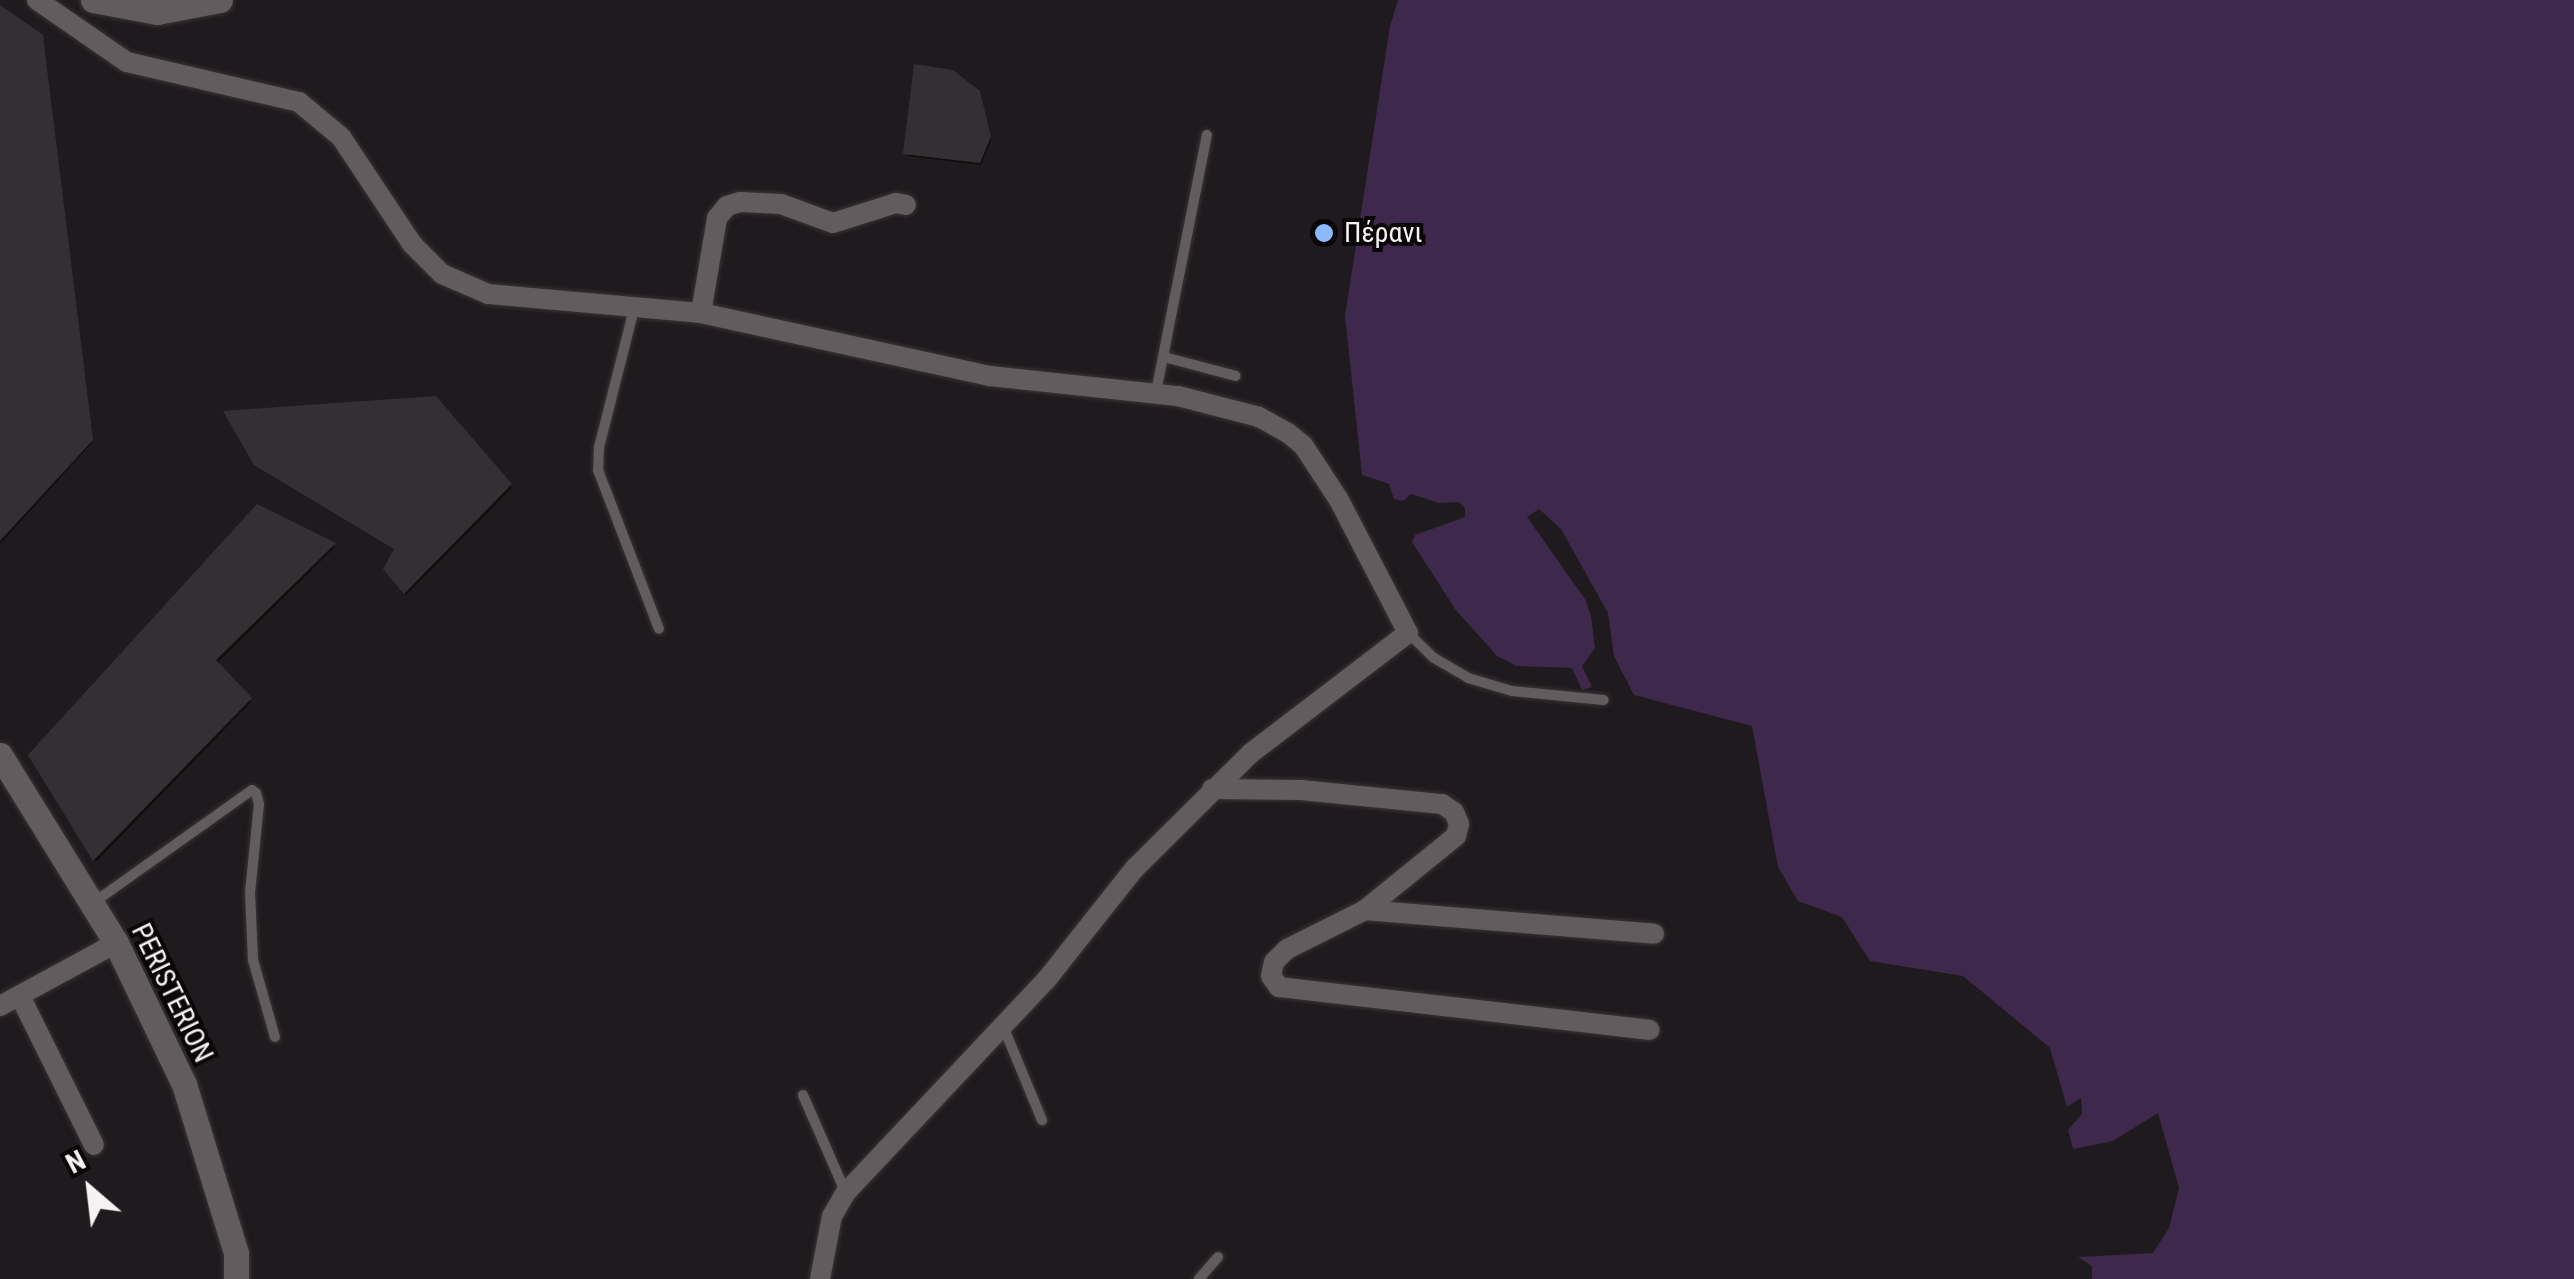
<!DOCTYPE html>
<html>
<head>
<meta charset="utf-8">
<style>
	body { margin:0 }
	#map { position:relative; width:2574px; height:1279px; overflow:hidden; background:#1f1a1d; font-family:"Roboto Condensed",sans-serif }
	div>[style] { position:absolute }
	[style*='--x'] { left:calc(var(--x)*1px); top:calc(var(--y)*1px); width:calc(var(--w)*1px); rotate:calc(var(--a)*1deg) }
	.water>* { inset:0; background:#3e284c }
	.shadow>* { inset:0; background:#0007 }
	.building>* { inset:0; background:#332f33 }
	.roads { filter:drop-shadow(0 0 2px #383436) drop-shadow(0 0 2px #383436) }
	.service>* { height:10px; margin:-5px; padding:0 5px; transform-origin:5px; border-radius:5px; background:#625c5f }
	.minor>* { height:20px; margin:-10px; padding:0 10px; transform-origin:10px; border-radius:10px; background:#625c5f }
	.tertiary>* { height:25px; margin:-12.5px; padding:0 12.5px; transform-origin:12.5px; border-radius:12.5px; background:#625c5f }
	.dots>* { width:28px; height:28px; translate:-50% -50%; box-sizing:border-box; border:5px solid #080607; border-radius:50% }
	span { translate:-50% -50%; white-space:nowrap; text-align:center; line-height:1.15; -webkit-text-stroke:8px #080607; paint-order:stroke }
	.poi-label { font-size:28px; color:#f6f2f4 }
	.left { translate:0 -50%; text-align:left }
	.street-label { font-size:28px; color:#f6f2f4 }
	.north { position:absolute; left:40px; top:1139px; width:100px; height:100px; -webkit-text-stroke:8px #080607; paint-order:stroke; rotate:332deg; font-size:28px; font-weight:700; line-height:40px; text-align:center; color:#f6f2f4 }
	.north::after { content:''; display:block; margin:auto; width:35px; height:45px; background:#f6f2f4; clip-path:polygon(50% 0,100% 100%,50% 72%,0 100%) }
</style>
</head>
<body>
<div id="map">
	<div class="water">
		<i style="clip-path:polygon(1398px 0,2574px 0,2574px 1279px,2092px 1279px,2092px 1266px,2078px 1257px,2153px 1253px,2169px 1228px,2179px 1188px,2158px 1113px,2113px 1141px,2073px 1149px,2068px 1130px,2082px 1114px,2081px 1098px,2067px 1107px,2050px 1048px,1963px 976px,1870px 961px,1842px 917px,1798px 901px,1778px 867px,1752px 726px,1634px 695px,1614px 656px,1608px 613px,1561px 529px,1539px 509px,1527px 517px,1585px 599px,1591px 616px,1595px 648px,1582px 666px,1592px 687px,1582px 690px,1572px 668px,1517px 666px,1497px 656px,1455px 609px,1412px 542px,1415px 535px,1465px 517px,1465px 508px,1459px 502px,1439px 503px,1411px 494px,1403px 501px,1394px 499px,1389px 484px,1362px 475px,1345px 316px,1390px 26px)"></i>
	</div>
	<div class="shadow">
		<i style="clip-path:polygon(0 8px,44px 41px,92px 443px,0 544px)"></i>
		<i style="clip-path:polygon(980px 96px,991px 141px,981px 165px,907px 156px)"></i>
		<i style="clip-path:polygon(510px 485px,512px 488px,406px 595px,386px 569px)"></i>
		<i style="clip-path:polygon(257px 507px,335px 547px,216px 664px,251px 702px,96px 862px,31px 755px)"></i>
	</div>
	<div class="building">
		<i style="clip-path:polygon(0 5px,43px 35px,93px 440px,0 541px)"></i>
		<i style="clip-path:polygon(914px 64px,953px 70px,980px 91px,991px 137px,980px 163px,903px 154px)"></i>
		<i style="clip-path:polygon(436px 396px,512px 484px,404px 594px,383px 569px,394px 549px,254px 465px,223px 411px)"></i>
		<i style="clip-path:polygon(257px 504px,336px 543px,216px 660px,252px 698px,93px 861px,28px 755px)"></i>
	</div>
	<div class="roads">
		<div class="service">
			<i style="--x:634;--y:309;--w:142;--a:104.2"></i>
			<i style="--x:599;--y:447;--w:23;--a:92"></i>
			<i style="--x:598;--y:470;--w:170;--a:69"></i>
			<i style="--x:1164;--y:357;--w:74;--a:14.8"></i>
			<i style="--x:1156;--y:392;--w:262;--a:-78.8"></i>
			<i style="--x:1408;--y:633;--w:36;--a:44"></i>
			<i style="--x:1434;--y:658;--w:39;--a:30"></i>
			<i style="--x:1468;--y:678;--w:46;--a:16.5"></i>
			<i style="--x:1512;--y:691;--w:92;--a:5.6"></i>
			<i style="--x:93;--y:903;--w:195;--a:-35.4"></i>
			<i style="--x:252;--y:790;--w:5;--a:37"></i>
			<i style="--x:256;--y:793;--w:11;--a:75"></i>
			<i style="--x:259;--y:804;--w:88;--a:95.8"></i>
			<i style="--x:250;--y:892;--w:68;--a:87.5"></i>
			<i style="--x:253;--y:960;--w:80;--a:74.1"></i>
			<i style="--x:1003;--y:1026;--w:102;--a:67.5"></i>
			<i style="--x:803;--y:1095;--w:105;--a:66.4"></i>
			<i style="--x:1199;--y:1279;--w:29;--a:-49"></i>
		</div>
		<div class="minor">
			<i style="--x:37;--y:0;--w:109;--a:34.6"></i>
			<i style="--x:127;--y:62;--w:177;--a:13.1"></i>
			<i style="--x:299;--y:102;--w:55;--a:39.8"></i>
			<i style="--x:341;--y:137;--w:128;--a:56.4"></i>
			<i style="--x:412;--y:244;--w:42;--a:45"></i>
			<i style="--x:442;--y:274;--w:50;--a:23.5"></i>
			<i style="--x:488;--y:294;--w:214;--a:5.1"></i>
			<i style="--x:701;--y:313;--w:296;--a:12.3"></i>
			<i style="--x:990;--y:376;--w:189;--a:6.1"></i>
			<i style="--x:1178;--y:396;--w:84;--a:14.5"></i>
			<i style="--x:1259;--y:417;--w:33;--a:29"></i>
			<i style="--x:1288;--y:433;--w:19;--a:39"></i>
			<i style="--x:1303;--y:445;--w:66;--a:56.8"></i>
			<i style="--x:1339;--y:500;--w:150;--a:62.6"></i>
			<i style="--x:1408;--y:633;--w:198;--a:142.6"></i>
			<i style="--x:1251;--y:753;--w:163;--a:135.2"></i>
			<i style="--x:1135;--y:868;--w:142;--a:128.4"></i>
			<i style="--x:1047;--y:979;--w:293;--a:133.3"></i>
			<i style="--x:846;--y:1192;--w:28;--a:120"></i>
			<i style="--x:832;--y:1216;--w:64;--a:100.8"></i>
			<i style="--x:701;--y:313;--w:96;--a:-80.4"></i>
			<i style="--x:717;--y:218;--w:16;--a:-50"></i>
			<i style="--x:727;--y:206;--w:14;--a:-17"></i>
			<i style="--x:740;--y:202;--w:41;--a:2.8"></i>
			<i style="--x:781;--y:204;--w:55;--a:20.1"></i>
			<i style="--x:833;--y:223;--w:66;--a:-17.6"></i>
			<i style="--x:896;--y:203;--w:10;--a:11"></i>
			<i style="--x:1212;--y:789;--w:89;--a:0.6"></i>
			<i style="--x:1301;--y:790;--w:142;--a:5.7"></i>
			<i style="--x:1442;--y:804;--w:14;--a:34"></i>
			<i style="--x:1454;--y:812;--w:13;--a:67"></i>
			<i style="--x:1459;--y:824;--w:12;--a:104"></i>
			<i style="--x:1456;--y:836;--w:117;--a:140.9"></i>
			<i style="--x:1365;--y:910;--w:87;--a:153.4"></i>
			<i style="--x:1287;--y:949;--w:18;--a:135"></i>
			<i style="--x:1274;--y:962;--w:14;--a:102"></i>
			<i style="--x:1271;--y:976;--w:14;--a:54"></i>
			<i style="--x:1279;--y:987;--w:373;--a:6.6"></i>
			<i style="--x:1365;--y:910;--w:290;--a:4.7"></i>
			<i style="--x:20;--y:996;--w:166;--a:63.6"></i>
			<i style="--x:0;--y:1006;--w:132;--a:-28.5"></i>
		</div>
		<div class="tertiary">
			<i style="--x:93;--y:0;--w:65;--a:10.6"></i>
			<i style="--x:157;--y:12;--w:64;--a:-10.8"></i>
			<i style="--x:0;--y:755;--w:221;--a:58.3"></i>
			<i style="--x:116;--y:943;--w:157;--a:64.3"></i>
			<i style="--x:184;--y:1084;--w:177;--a:72.9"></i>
			<i style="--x:236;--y:1253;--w:26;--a:90"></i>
		</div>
	</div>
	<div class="dots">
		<i style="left:1324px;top:233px;background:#8abafc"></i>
	</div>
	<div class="poi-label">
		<span class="left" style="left:1344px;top:233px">Πέρανι</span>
	</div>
	<div class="street-label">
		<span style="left:172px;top:993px;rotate:64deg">PERISTERION</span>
	</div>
	<div class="north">N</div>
</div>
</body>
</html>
